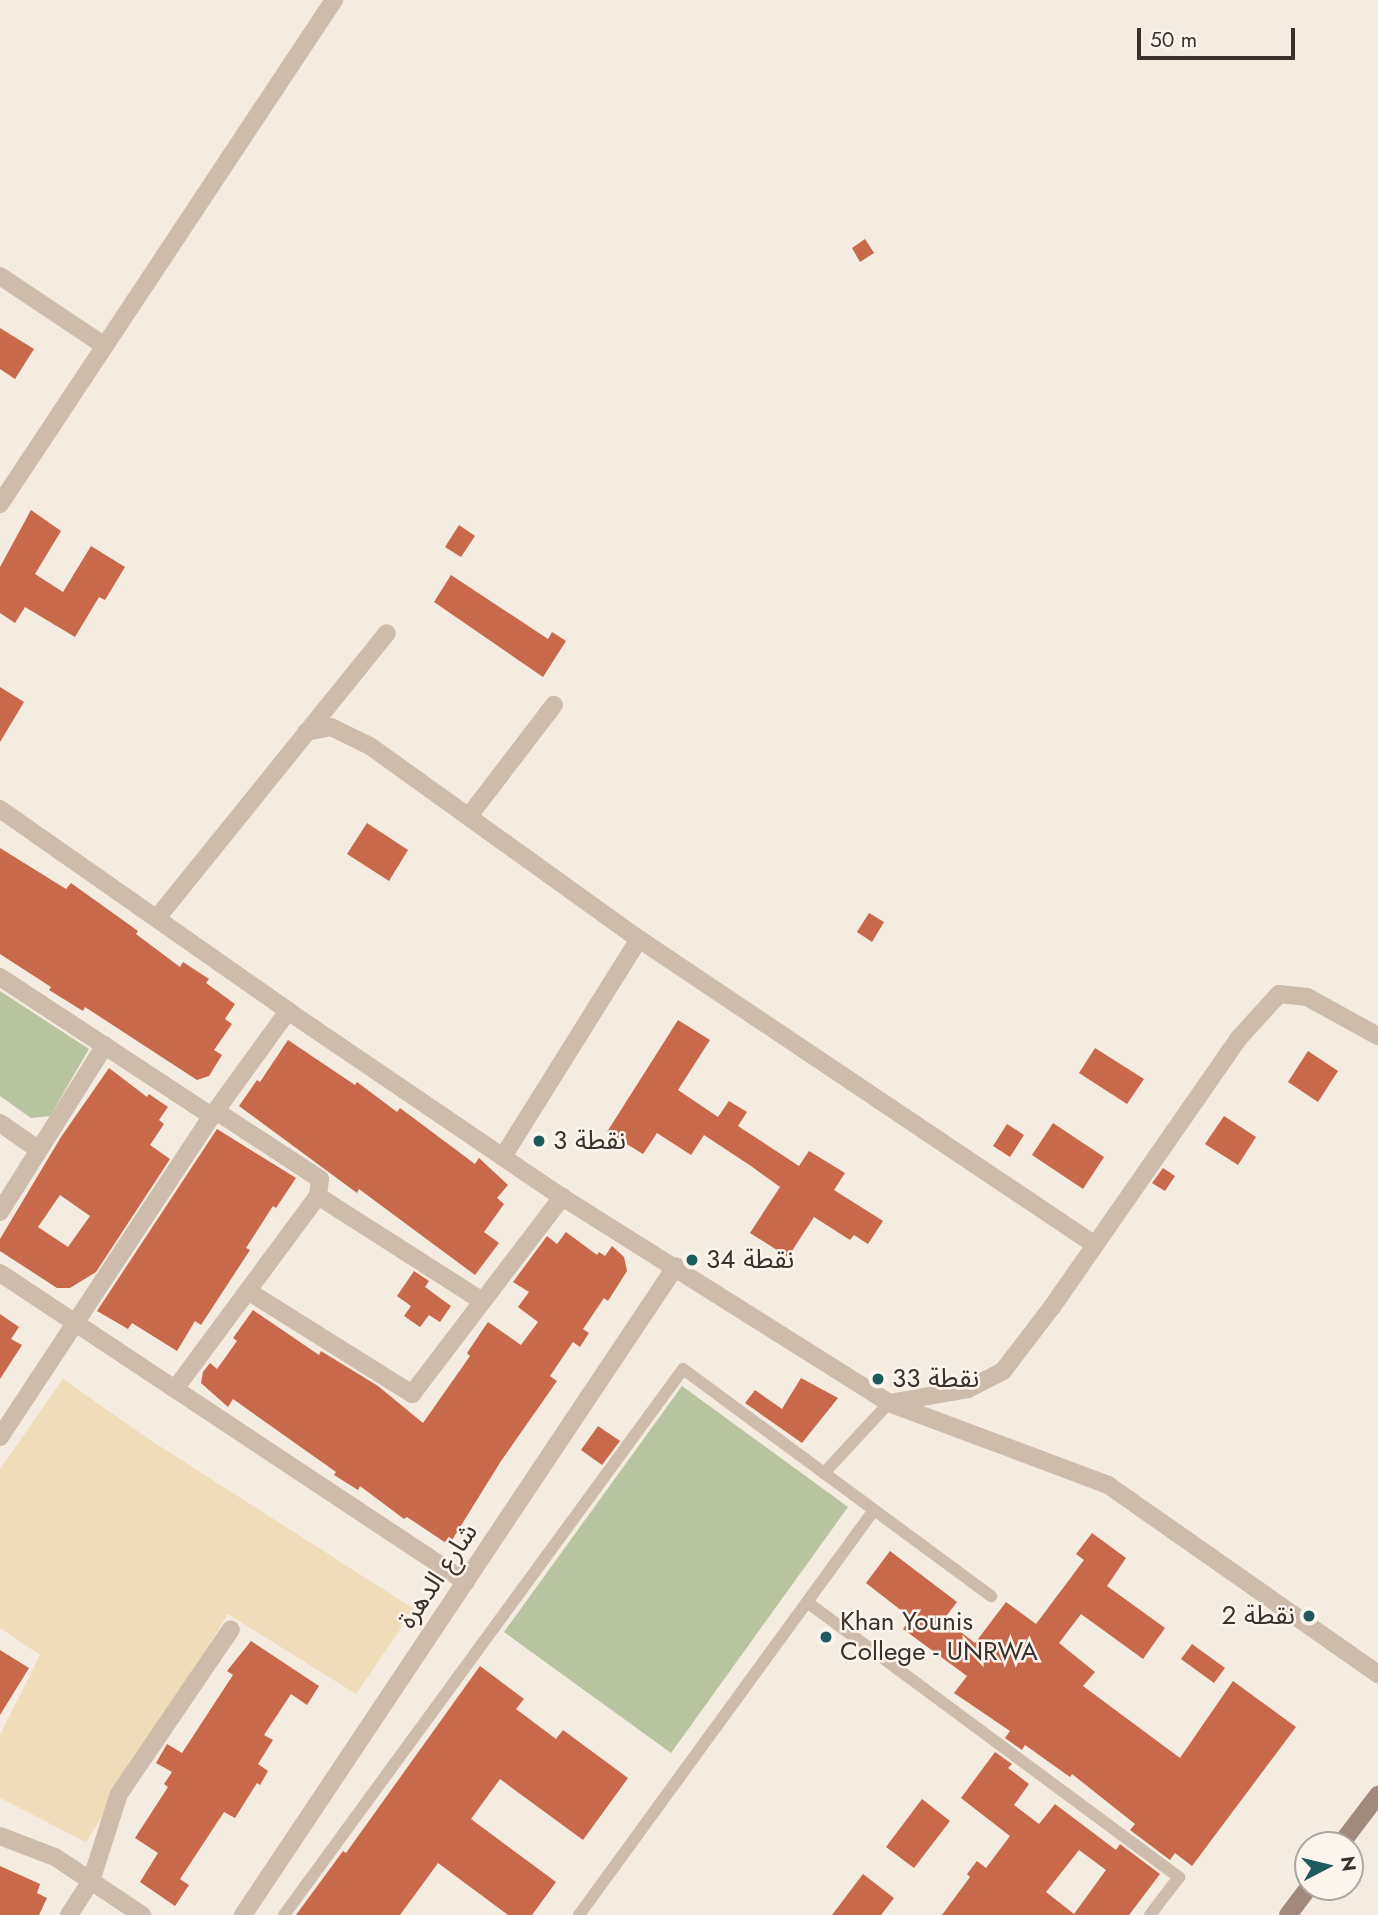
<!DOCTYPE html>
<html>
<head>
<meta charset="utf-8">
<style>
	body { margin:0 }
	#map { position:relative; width:1378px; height:1915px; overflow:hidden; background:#f4ebe1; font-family:Jost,"Noto Sans Arabic",sans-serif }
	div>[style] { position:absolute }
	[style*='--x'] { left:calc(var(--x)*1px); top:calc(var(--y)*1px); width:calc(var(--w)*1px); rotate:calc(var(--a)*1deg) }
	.green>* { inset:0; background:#b8c4a0 }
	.sand>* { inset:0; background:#efdcb8 }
	.building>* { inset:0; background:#c8694b }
	.service>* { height:12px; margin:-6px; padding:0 6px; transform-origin:6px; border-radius:6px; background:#cdbbac }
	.minor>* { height:18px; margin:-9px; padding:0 9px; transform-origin:9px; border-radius:9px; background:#cdbbac }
	.tertiary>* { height:18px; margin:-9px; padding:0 9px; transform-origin:9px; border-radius:9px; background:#cdbbac }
	.secondary>* { height:18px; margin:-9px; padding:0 9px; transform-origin:9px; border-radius:9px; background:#a18a7d }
	.dots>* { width:19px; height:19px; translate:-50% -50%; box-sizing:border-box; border:4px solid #fbf5ee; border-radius:50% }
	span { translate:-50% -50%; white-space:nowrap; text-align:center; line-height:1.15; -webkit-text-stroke:5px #fbf5ee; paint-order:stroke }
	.poi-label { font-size:26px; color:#3b302b }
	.left { translate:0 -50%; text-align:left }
	.right { translate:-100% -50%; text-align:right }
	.street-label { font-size:26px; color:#3b302b }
	.north { position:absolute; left:1294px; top:1831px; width:70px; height:70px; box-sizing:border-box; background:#fbf5ee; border:2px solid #aea6a0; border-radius:50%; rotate:83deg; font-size:19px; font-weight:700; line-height:28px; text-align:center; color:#3b302b }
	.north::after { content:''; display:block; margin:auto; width:24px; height:32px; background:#1f5a5e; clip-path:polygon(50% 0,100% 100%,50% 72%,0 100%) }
	.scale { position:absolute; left:1137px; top:28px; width:158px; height:32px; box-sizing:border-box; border:4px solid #3b302b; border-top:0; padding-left:9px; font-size:21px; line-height:24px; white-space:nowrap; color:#3b302b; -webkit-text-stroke:5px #fbf5ee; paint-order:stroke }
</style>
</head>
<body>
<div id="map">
	<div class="green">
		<i style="clip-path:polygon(0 991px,89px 1049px,50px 1116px,31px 1118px,0 1096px)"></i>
		<i style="clip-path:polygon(682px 1386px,848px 1507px,671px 1753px,504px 1632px)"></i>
	</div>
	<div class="sand">
		<i style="clip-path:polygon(63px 1379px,150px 1440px,414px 1609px,356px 1694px,228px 1614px,86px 1842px,0 1798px,0 1735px,40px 1655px,0 1628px,0 1469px)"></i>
	</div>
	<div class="building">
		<i style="clip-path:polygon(865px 239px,874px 253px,860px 262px,852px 248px)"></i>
		<i style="clip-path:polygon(0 328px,34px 349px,15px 379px,0 369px)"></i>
		<i style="clip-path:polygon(31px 510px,61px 531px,35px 574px,63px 592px,91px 546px,125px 567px,105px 600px,99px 597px,75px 637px,25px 607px,15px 623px,0 613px,0 567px)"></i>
		<i style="clip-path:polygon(459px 525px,475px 536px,461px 557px,445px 547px)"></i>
		<i style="clip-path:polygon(451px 575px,548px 639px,552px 632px,566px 641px,543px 677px,434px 602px)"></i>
		<i style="clip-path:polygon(0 687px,24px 702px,0 742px)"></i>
		<i style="clip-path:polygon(367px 823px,408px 850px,389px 881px,347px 854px)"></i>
		<i style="clip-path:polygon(0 848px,66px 889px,71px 883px,138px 931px,136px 934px,180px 967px,183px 962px,209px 979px,206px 983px,235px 1004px,225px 1019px,232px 1024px,214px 1050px,222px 1055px,209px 1076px,197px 1080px,85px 1007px,83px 1011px,49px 990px,51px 987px,0 954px)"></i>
		<i style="clip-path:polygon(869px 913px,884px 922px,872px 942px,857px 932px)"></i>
		<i style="clip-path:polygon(678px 1020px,710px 1040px,678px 1090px,718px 1117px,729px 1101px,747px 1112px,738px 1126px,799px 1166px,809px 1151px,845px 1173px,834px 1190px,883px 1221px,868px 1244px,854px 1235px,850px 1240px,814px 1217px,788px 1257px,750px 1233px,780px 1187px,751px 1166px,704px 1135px,691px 1155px,657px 1133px,643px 1154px,607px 1132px)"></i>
		<i style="clip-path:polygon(288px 1040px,355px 1085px,357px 1082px,397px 1112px,400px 1108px,475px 1164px,479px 1158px,508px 1185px,497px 1198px,504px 1204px,484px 1232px,499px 1243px,475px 1275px,359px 1189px,357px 1193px,239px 1106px,257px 1080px,260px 1082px)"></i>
		<i style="clip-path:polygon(1095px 1048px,1144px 1079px,1127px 1104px,1079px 1073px)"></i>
		<i style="clip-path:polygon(1308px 1051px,1338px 1071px,1318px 1102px,1288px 1082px)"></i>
		<i style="clip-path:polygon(evenodd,109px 1068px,147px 1097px,149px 1094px,168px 1107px,159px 1120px,164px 1124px,150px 1145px,170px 1159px,96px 1272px,70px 1288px,57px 1288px,0 1251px,0 1239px,61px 1137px,109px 1068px,60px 1195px,90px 1216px,68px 1247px,38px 1227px,60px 1195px)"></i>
		<i style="clip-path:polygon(1224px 1116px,1256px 1137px,1238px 1165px,1205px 1144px)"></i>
		<i style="clip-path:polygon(1053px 1123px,1104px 1157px,1083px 1189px,1032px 1155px)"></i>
		<i style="clip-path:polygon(1007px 1124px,1024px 1135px,1010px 1157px,993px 1146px)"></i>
		<i style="clip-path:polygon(217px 1129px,296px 1178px,276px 1208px,273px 1206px,246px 1248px,250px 1250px,201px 1325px,195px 1321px,177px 1351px,132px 1323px,128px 1329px,97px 1311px)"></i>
		<i style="clip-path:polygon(1163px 1168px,1175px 1176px,1165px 1191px,1152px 1183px)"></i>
		<i style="clip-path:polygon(566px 1232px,597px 1255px,599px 1252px,605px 1256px,612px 1246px,624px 1257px,627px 1271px,608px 1301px,604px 1298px,583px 1329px,589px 1333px,580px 1347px,573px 1342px,550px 1376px,557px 1381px,501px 1461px,449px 1545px,407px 1517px,404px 1519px,360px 1486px,358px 1490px,334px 1475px,336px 1472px,233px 1399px,228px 1407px,201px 1383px,203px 1372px,210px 1363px,217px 1369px,237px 1341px,233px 1338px,253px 1310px,319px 1355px,321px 1351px,378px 1386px,423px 1423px,470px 1356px,467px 1353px,488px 1322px,521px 1345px,538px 1322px,518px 1307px,529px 1292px,513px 1282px,547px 1236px,557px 1244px)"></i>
		<i style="clip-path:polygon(414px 1271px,429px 1281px,425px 1287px,451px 1306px,440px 1322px,429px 1315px,420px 1327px,404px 1316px,411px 1306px,397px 1296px)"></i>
		<i style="clip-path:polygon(0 1314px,19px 1327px,11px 1339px,22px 1345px,0 1379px)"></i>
		<i style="clip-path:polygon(801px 1378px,838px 1398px,802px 1443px,745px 1403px,755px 1390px,782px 1409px)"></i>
		<i style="clip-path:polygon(598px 1426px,620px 1441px,602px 1465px,581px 1450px)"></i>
		<i style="clip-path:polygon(1092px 1533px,1126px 1558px,1107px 1586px,1165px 1628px,1143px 1659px,1081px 1614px,1059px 1643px,1095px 1672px,1083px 1686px,1180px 1758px,1233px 1681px,1296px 1727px,1192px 1866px,1175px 1853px,1170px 1860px,1130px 1830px,1135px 1824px,1072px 1774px,1070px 1777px,1025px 1745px,1022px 1750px,1005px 1738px,1010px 1731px,954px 1693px,967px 1676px,903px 1629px,911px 1618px,866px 1583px,890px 1551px,957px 1602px,944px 1619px,975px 1643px,1006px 1602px,1036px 1624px,1084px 1560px,1076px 1554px)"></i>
		<i style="clip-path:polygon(251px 1641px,319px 1686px,307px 1705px,291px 1694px,264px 1735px,273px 1740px,258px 1764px,268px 1771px,260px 1785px,257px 1783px,235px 1818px,224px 1812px,180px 1879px,189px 1885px,175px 1906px,140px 1882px,158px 1853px,135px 1838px,168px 1787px,164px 1784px,172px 1772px,156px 1763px,167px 1744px,182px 1753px,233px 1675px,227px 1671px)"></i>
		<i style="clip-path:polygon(1192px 1644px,1225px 1668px,1214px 1683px,1181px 1659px)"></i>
		<i style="clip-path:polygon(0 1650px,29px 1668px,0 1715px)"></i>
		<i style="clip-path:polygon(480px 1666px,524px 1699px,516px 1709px,556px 1739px,563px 1730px,628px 1778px,583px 1840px,500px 1779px,471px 1819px,556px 1882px,532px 1915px,508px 1915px,438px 1863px,400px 1915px,296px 1915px,343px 1851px,346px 1853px)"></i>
		<i style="clip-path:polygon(evenodd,995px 1752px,1012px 1764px,1008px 1768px,1029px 1784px,1014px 1805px,1039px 1824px,1055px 1804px,1116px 1850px,1120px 1844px,1160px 1874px,1129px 1915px,942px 1915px,970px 1877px,967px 1874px,977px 1861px,986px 1868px,1010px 1836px,961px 1798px,995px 1752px,1079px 1850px,1106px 1870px,1074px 1914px,1046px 1892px,1079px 1850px)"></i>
		<i style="clip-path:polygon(922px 1799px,950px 1821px,914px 1868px,886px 1847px)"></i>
		<i style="clip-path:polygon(0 1866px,40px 1884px,37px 1893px,47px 1898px,39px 1915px,0 1915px)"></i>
		<i style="clip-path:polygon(863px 1874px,894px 1898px,881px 1915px,832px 1915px)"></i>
	</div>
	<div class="service">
		<i style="--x:824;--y:1473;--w:96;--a:-47.1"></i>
		<i style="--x:807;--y:1602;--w:463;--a:36.5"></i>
		<i style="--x:1179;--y:1877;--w:48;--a:127.3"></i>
		<i style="--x:284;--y:1915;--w:676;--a:-53.84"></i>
		<i style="--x:683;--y:1369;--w:383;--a:36.4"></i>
		<i style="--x:579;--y:1915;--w:501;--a:-53.93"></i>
	</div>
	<div class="minor">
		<i style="--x:0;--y:276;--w:126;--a:33.7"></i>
		<i style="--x:0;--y:504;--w:605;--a:-56.47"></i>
		<i style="--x:306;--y:732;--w:25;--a:-11"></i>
		<i style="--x:331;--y:727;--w:43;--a:26"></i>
		<i style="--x:370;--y:746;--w:331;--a:35.7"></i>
		<i style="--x:639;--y:939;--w:257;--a:122"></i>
		<i style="--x:469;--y:816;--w:140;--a:-52.6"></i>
		<i style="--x:157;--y:918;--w:366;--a:-51.1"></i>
		<i style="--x:639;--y:939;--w:549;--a:33.86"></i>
		<i style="--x:0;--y:977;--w:254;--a:33.3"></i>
		<i style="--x:216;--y:1111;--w:124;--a:33.2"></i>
		<i style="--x:320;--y:1179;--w:17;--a:97"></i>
		<i style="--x:0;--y:1123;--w:47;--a:34.7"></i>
		<i style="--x:0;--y:1212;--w:197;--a:-57.8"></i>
		<i style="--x:0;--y:1273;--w:559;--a:33.55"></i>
		<i style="--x:248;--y:1291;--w:194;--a:32.1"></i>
		<i style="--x:412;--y:1394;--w:248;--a:-52.7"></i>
		<i style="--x:175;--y:1389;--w:240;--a:-53.5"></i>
		<i style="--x:318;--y:1196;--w:195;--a:32.6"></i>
		<i style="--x:889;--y:1403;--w:80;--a:-10"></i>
		<i style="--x:968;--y:1389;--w:39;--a:-27"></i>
		<i style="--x:1003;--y:1371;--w:81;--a:-52.6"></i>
		<i style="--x:1052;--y:1307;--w:328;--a:-55.2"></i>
		<i style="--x:1239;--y:1038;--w:59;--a:-47.7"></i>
		<i style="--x:1279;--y:994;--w:28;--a:6"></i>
		<i style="--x:1307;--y:997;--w:81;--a:28.8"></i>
		<i style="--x:0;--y:1437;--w:385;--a:-56.6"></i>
		<i style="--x:212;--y:1116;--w:130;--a:-54.1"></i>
		<i style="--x:69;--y:1915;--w:40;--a:-57.1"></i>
		<i style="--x:91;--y:1881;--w:91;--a:-72.2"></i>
		<i style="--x:119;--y:1794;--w:199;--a:-55.8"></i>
		<i style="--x:243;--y:1915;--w:780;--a:-56.29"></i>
	</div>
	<div class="tertiary">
		<i style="--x:0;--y:809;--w:352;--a:35"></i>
		<i style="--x:288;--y:1011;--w:331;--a:34.2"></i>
		<i style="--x:562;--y:1197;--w:386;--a:32.2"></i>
		<i style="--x:889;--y:1403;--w:234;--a:20.5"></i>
		<i style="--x:1108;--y:1485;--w:330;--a:35"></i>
		<i style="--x:0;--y:1836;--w:59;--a:20.9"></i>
		<i style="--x:55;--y:1857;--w:105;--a:33.7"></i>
	</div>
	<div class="secondary">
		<i style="--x:1340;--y:1845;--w:63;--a:-52.8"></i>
		<i style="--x:1288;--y:1915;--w:35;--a:-53"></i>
	</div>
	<div class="dots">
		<i style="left:539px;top:1141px;background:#1f5a5e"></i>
		<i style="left:692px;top:1260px;background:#1f5a5e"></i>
		<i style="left:878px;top:1379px;background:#1f5a5e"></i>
		<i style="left:1309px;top:1616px;background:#1f5a5e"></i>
		<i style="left:826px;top:1637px;background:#1f5a5e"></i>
	</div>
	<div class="poi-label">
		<span class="left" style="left:553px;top:1141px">نقطة 3</span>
		<span class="left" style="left:706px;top:1260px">نقطة 34</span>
		<span class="left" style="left:892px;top:1379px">نقطة 33</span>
		<span class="right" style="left:1295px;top:1616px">نقطة 2</span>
		<span class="left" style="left:840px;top:1637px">Khan Younis<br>College - UNRWA</span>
	</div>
	<div class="street-label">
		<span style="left:438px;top:1576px;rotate:-56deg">شارع الدهرة</span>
	</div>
	<div class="north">N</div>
	<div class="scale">50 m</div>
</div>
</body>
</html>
